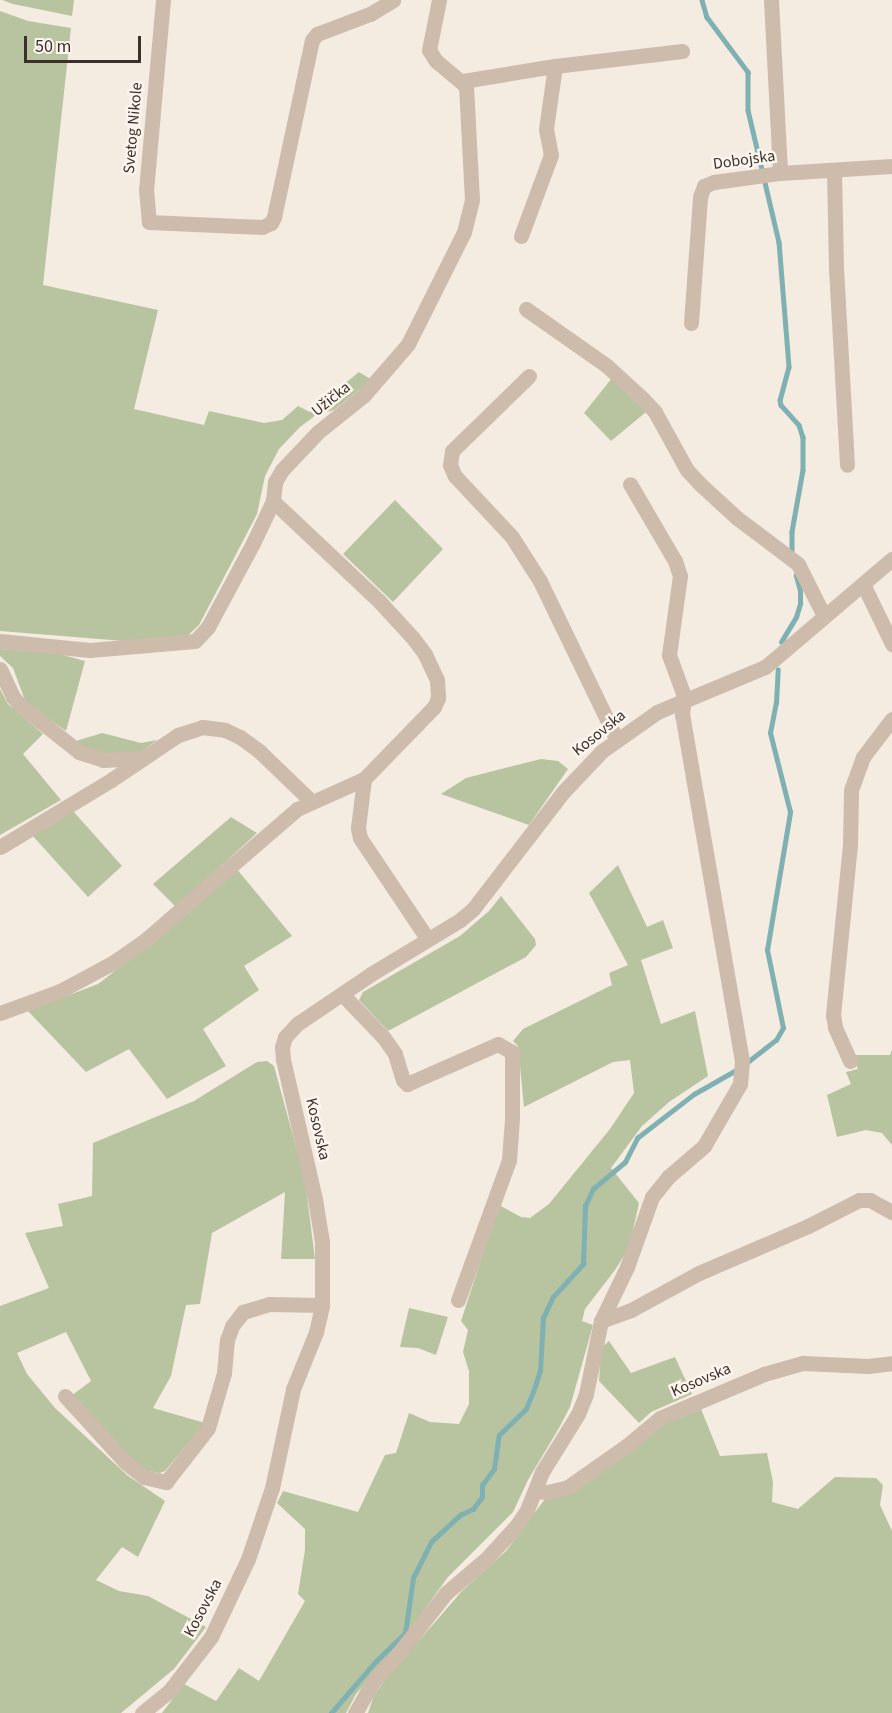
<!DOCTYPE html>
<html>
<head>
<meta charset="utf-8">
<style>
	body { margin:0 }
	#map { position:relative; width:892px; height:1713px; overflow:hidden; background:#f4ebe1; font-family:"Source Sans 3",sans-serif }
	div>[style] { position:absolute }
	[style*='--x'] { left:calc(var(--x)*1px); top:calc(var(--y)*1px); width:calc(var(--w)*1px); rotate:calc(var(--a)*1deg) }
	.green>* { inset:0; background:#b8c4a0 }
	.stream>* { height:4.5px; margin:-2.25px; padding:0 2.25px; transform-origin:2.25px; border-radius:2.25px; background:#7fb0b2 }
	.minor>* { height:15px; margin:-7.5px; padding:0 7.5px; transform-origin:7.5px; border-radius:7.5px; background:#cdbbac }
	span { translate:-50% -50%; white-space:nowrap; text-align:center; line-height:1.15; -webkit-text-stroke:5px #fbf5ee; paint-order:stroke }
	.street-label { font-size:16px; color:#3b302b }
	.scale { position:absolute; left:24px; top:36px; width:117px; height:27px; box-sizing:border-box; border:3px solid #3b302b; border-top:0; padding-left:8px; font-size:18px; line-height:21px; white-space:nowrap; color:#3b302b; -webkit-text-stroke:4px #fbf5ee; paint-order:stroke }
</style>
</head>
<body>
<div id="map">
	<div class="green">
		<i style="clip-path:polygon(2px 0,74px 0,72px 16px,13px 4px)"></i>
		<i style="clip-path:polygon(0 11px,28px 21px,71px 28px,43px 285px,158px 310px,134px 409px,204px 425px,209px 411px,264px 423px,282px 420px,298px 406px,310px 412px,359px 372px,372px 380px,334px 410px,316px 415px,300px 427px,279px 449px,265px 476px,257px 514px,199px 625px,186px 637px,124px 641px,0 631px)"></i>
		<i style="clip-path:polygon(612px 378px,646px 412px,611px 441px,584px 413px)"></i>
		<i style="clip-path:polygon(395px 500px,443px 549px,393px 602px,343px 554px)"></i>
		<i style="clip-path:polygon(0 649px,55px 653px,85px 661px,66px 731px,26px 703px,13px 668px,0 656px)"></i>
		<i style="clip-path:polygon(0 689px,8px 704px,43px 734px,23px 754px,61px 800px,0 835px)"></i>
		<i style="clip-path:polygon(102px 733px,141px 743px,157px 740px,141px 752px,107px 756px,87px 749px,76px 741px)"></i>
		<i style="clip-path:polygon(541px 759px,558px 761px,568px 769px,529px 825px,441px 794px,466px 778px)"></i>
		<i style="clip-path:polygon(73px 811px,122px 866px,88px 897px,31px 834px)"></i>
		<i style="clip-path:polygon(231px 817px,257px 833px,176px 907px,153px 884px)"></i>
		<i style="clip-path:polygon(618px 865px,647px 927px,663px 920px,673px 948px,641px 960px,661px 1024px,695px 1011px,708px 1076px,669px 1102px,642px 1126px,611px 1168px,639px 1203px,629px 1248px,615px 1270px,585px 1309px,582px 1321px,593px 1325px,570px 1407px,559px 1428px,528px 1480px,513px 1512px,448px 1577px,396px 1649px,356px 1694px,346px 1713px,162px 1713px,184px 1684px,216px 1701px,239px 1668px,259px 1681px,305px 1601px,298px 1594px,305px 1550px,305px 1529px,277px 1503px,283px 1491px,358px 1512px,385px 1455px,396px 1453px,409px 1413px,430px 1422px,459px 1424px,469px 1404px,469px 1371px,463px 1352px,468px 1330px,461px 1321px,499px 1205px,521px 1217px,530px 1218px,549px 1204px,610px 1129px,634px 1093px,630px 1060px,613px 1062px,524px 1107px,518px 1046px,513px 1041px,523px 1029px,612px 985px,609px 973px,628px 965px,589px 893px)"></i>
		<i style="clip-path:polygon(236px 868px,292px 936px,244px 966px,259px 990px,203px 1029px,226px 1066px,167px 1099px,129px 1049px,86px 1072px,28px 1011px,98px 984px,159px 937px)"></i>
		<i style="clip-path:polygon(501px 896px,535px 939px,536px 945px,526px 957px,388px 1031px,359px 1000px,363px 992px,460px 936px,489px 911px)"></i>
		<i style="clip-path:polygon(892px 1050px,892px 1145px,882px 1133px,866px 1130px,837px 1137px,827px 1095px,851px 1084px,846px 1072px,858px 1069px,852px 1055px,890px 1055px)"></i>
		<i style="clip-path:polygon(267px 1061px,274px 1066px,305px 1180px,315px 1259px,281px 1259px,285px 1192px,212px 1233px,200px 1304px,186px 1305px,171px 1376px,153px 1408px,205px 1423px,165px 1471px,160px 1473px,142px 1470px,71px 1396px,91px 1381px,66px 1332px,17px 1353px,27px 1374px,55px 1408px,127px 1475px,165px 1501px,138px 1557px,122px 1547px,96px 1580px,119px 1591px,148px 1596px,206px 1627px,174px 1669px,121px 1713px,0 1713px,0 1306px,49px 1288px,25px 1233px,63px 1226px,58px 1204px,92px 1196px,93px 1143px,194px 1101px,257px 1062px)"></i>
		<i style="clip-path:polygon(409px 1308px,448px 1317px,436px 1355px,418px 1348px,400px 1347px)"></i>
		<i style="clip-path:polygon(609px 1341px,631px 1373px,675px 1357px,692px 1394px,651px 1412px,639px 1423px,599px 1381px,601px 1348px)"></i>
		<i style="clip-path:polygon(701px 1409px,720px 1456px,767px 1453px,773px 1482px,772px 1502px,798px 1509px,835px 1477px,876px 1478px,883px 1485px,880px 1505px,892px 1531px,892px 1713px,368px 1713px,374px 1695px,389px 1675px,462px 1591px,506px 1551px,545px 1499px,661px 1424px)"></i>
	</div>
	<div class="stream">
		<i style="--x:702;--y:0;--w:18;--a:74"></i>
		<i style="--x:707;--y:17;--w:69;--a:53.3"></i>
		<i style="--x:748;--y:72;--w:38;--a:90"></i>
		<i style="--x:748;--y:110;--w:136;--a:76.8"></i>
		<i style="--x:779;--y:242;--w:125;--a:85.4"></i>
		<i style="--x:789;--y:367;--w:34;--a:105"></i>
		<i style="--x:780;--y:400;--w:5;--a:79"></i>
		<i style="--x:781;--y:405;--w:27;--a:48"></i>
		<i style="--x:799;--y:425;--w:13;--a:72"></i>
		<i style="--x:803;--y:437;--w:33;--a:90"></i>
		<i style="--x:803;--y:470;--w:63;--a:100.1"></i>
		<i style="--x:792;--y:532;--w:22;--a:90"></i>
		<i style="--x:781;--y:642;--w:29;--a:-59"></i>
		<i style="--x:796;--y:617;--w:14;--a:-73"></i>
		<i style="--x:800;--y:604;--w:13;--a:-90"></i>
		<i style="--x:800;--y:591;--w:16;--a:-105"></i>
		<i style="--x:745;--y:1064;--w:39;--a:-38"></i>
		<i style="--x:776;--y:1040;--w:14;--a:-60"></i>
		<i style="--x:783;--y:1028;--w:80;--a:-101.6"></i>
		<i style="--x:767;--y:950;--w:140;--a:-80.5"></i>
		<i style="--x:790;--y:812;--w:81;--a:-104.2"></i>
		<i style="--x:770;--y:733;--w:31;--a:-79"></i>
		<i style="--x:776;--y:703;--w:33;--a:-87"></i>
		<i style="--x:331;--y:1713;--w:69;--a:-49.1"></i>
		<i style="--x:376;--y:1661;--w:40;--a:-44"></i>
		<i style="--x:405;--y:1633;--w:56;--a:-81.7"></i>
		<i style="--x:413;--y:1578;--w:40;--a:-63.4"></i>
		<i style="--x:431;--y:1542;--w:40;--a:-43"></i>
		<i style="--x:460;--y:1515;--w:14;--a:-25"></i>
		<i style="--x:473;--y:1509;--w:15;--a:-53"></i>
		<i style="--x:482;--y:1497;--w:12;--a:-90"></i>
		<i style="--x:482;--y:1485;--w:20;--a:-53"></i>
		<i style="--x:494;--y:1469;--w:34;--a:-82"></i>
		<i style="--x:499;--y:1435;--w:37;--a:-44"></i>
		<i style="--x:526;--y:1409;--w:18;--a:-68"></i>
		<i style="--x:533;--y:1392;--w:22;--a:-72"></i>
		<i style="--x:540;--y:1371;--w:53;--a:-86.8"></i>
		<i style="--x:543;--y:1318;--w:23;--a:-65"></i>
		<i style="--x:553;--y:1297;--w:45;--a:-47.7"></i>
		<i style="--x:583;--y:1264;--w:58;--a:-88"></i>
		<i style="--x:585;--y:1206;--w:19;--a:-65"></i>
		<i style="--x:593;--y:1189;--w:42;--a:-40.2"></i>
		<i style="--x:625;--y:1162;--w:27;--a:-63"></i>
		<i style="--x:637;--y:1138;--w:72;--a:-37.7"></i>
		<i style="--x:694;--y:1094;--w:51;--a:-29.6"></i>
	</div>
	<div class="minor">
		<i style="--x:163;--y:0;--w:190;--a:95.1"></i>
		<i style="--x:146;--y:189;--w:33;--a:85"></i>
		<i style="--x:149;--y:222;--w:113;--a:2.5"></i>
		<i style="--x:262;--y:227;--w:10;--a:-24"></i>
		<i style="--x:271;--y:223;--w:7;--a:-63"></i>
		<i style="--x:274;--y:217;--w:181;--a:-77.9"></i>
		<i style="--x:312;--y:40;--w:8;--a:-50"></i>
		<i style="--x:317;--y:34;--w:57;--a:-20.7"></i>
		<i style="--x:370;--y:14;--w:27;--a:-31"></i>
		<i style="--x:771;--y:0;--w:173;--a:87"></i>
		<i style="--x:463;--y:81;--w:93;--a:-9.3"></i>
		<i style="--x:555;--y:66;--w:128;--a:-6.7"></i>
		<i style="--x:834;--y:171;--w:97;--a:88.8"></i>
		<i style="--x:836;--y:268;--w:197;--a:86.8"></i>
		<i style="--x:521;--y:236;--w:86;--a:-69.7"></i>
		<i style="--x:551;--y:155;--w:26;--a:-101"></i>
		<i style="--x:546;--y:129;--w:64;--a:-81.9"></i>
		<i style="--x:526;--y:309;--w:99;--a:35.1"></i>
		<i style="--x:607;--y:366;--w:49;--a:42.5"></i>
		<i style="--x:643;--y:399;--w:18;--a:47"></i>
		<i style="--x:655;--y:412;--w:66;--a:61.1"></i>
		<i style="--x:687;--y:470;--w:19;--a:47"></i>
		<i style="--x:700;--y:484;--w:50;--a:42.6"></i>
		<i style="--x:737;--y:518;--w:76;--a:37"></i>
		<i style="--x:798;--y:564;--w:58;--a:63.4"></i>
		<i style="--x:691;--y:323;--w:126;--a:-85.9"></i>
		<i style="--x:700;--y:197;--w:12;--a:-70"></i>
		<i style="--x:704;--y:186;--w:11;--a:-22"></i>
		<i style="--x:714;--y:182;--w:67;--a:-7.8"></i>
		<i style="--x:780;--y:173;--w:112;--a:-3.6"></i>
		<i style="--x:529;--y:376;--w:107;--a:135.8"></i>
		<i style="--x:452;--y:451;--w:14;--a:98"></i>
		<i style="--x:450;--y:465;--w:12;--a:66"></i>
		<i style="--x:455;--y:476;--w:83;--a:46.9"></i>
		<i style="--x:512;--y:537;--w:52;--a:57.5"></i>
		<i style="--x:540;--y:581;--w:177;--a:64.2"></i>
		<i style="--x:863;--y:584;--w:67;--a:64.2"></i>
		<i style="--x:0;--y:641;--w:90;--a:5.7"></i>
		<i style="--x:90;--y:650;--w:105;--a:-4.9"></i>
		<i style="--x:195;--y:641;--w:19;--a:-47"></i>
		<i style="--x:208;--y:627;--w:95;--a:-61.8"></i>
		<i style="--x:253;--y:543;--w:47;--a:-64.5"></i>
		<i style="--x:273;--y:501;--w:19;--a:-84"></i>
		<i style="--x:275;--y:482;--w:14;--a:-60"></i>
		<i style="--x:282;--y:470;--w:52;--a:-46.5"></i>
		<i style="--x:318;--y:432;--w:59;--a:-38.8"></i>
		<i style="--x:364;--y:395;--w:67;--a:-49.2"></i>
		<i style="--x:408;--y:344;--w:125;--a:-63.4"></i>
		<i style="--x:464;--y:232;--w:33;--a:-76"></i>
		<i style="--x:472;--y:200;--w:114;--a:-93"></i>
		<i style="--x:466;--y:86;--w:39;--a:-140"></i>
		<i style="--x:436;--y:61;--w:13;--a:-122"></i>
		<i style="--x:429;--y:50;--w:51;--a:-78.7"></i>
		<i style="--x:0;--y:669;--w:31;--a:65"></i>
		<i style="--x:13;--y:697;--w:12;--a:48"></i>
		<i style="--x:21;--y:706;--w:74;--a:38.4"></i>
		<i style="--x:79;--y:752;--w:25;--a:18"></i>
		<i style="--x:103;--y:760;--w:41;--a:-2.8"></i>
		<i style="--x:364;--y:779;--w:49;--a:97"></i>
		<i style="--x:358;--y:828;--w:10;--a:79"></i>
		<i style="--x:360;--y:838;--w:120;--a:56.2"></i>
		<i style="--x:0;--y:847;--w:130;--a:-31.1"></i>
		<i style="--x:111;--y:780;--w:81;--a:-33.9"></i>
		<i style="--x:178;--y:735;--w:25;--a:-18"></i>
		<i style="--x:202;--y:727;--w:23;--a:7"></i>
		<i style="--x:225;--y:730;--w:17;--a:25"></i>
		<i style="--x:240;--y:737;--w:24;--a:36"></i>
		<i style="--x:259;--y:751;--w:72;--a:43.9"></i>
		<i style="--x:342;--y:994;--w:61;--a:46.3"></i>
		<i style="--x:384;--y:1038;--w:19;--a:55"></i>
		<i style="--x:395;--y:1054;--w:27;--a:73"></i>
		<i style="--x:403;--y:1080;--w:6;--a:45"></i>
		<i style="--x:407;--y:1084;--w:99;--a:-23.7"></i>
		<i style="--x:498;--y:1044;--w:16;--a:30"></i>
		<i style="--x:512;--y:1052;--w:67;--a:90"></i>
		<i style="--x:512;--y:1119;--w:41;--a:94.2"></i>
		<i style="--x:509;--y:1160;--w:149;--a:110"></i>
		<i style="--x:0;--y:1013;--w:64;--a:-20.1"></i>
		<i style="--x:60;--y:991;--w:61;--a:-28.2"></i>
		<i style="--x:114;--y:962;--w:35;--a:-35"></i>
		<i style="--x:143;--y:942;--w:203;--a:-40.8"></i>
		<i style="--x:297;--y:809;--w:73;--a:-24.1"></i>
		<i style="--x:364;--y:779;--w:100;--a:-45.8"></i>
		<i style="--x:434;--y:707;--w:10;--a:-66"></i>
		<i style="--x:438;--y:698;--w:18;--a:-93"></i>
		<i style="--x:437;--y:680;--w:29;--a:-115"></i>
		<i style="--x:425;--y:654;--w:21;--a:-127"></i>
		<i style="--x:412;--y:637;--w:49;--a:-132.5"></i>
		<i style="--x:379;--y:601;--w:146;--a:-136.7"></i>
		<i style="--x:850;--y:1061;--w:37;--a:-114"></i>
		<i style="--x:835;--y:1027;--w:12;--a:-99"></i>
		<i style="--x:833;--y:1015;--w:172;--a:-84.3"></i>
		<i style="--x:850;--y:844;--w:54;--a:-88.9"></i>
		<i style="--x:851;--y:790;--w:35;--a:-70"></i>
		<i style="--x:863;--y:757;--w:48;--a:-52.7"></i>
		<i style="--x:601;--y:1321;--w:32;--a:-20"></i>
		<i style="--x:631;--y:1310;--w:77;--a:-28.6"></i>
		<i style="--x:699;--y:1273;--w:119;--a:-23.3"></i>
		<i style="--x:808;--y:1226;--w:57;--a:-27"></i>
		<i style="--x:859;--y:1200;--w:11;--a:0"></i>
		<i style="--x:870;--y:1200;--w:25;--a:29"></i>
		<i style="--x:65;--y:1396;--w:89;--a:47.7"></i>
		<i style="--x:125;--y:1462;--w:24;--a:38"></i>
		<i style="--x:144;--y:1477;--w:23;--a:13"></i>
		<i style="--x:166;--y:1482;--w:68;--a:-52.1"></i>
		<i style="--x:208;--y:1428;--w:57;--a:-73.8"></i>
		<i style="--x:224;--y:1373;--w:33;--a:-85"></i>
		<i style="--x:227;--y:1340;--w:15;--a:-70"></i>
		<i style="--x:232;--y:1326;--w:18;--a:-52"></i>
		<i style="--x:243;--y:1312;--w:27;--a:-17"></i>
		<i style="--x:269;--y:1304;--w:53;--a:1.1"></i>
		<i style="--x:536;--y:1491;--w:12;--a:5"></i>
		<i style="--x:548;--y:1492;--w:21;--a:-14"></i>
		<i style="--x:568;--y:1487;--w:70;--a:-35.1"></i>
		<i style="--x:625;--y:1447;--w:45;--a:-39.6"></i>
		<i style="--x:660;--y:1418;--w:113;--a:-22.9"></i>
		<i style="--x:764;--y:1374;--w:41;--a:-15.8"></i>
		<i style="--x:803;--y:1363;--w:65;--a:2.6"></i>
		<i style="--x:868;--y:1366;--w:24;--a:-7"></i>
		<i style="--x:142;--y:1713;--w:36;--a:-39"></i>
		<i style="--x:170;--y:1690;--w:67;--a:-52.3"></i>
		<i style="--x:211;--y:1637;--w:86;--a:-64.6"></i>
		<i style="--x:248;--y:1559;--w:75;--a:-71.3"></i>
		<i style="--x:272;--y:1488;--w:101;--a:-78"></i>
		<i style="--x:293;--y:1389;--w:61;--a:-68"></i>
		<i style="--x:316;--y:1332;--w:28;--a:-77"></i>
		<i style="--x:322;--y:1305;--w:63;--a:-90"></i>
		<i style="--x:322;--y:1242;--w:44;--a:-99.2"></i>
		<i style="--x:315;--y:1199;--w:144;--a:-102.9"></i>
		<i style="--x:283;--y:1059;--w:12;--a:-95"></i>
		<i style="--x:282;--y:1047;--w:10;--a:-73"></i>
		<i style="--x:285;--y:1037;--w:18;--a:-47"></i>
		<i style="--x:297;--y:1024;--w:89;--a:-34"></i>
		<i style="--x:371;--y:974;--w:104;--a:-31.2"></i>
		<i style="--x:460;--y:920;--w:17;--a:-40"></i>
		<i style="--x:473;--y:909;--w:149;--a:-52.4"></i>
		<i style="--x:564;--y:791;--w:55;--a:-46.5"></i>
		<i style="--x:602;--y:751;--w:67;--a:-35.3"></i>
		<i style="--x:657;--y:712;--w:117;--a:-22.6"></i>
		<i style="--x:765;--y:667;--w:167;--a:-40.4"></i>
		<i style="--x:355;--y:1713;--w:34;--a:-60"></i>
		<i style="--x:372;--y:1683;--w:39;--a:-48"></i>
		<i style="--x:398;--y:1654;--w:78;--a:-51.8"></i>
		<i style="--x:446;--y:1593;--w:52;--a:-40.4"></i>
		<i style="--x:486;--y:1559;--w:46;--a:-47.6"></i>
		<i style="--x:517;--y:1525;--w:18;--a:-56"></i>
		<i style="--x:527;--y:1510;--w:41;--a:-68.5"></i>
		<i style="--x:542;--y:1472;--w:68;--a:-58.2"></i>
		<i style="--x:578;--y:1414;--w:22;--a:-68"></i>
		<i style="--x:586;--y:1394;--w:75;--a:-78.4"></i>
		<i style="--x:601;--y:1321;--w:60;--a:-64.3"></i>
		<i style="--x:627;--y:1267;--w:74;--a:-70.3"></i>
		<i style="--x:652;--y:1197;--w:26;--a:-51"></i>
		<i style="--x:668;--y:1177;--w:48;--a:-40.7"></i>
		<i style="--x:704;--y:1146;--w:72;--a:-59.9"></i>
		<i style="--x:740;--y:1084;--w:23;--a:-85"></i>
		<i style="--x:742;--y:1061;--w:351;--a:-99.8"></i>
		<i style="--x:682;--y:715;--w:19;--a:-84"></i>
		<i style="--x:684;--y:696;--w:44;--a:-110.1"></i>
		<i style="--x:669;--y:655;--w:80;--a:-82.1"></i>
		<i style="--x:680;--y:576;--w:16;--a:-108"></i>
		<i style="--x:675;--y:561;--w:89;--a:-120.3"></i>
	</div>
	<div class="street-label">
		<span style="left:133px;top:128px;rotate:-85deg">Svetog Nikole</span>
		<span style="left:744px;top:160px;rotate:-8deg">Dobojska</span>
		<span style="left:331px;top:399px;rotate:-39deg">Užička</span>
		<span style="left:599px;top:733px;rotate:-39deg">Kosovska</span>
		<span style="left:318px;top:1129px;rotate:77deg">Kosovska</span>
		<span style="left:701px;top:1380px;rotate:-23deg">Kosovska</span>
		<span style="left:203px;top:1608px;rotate:-62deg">Kosovska</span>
	</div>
	<div class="scale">50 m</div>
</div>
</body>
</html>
